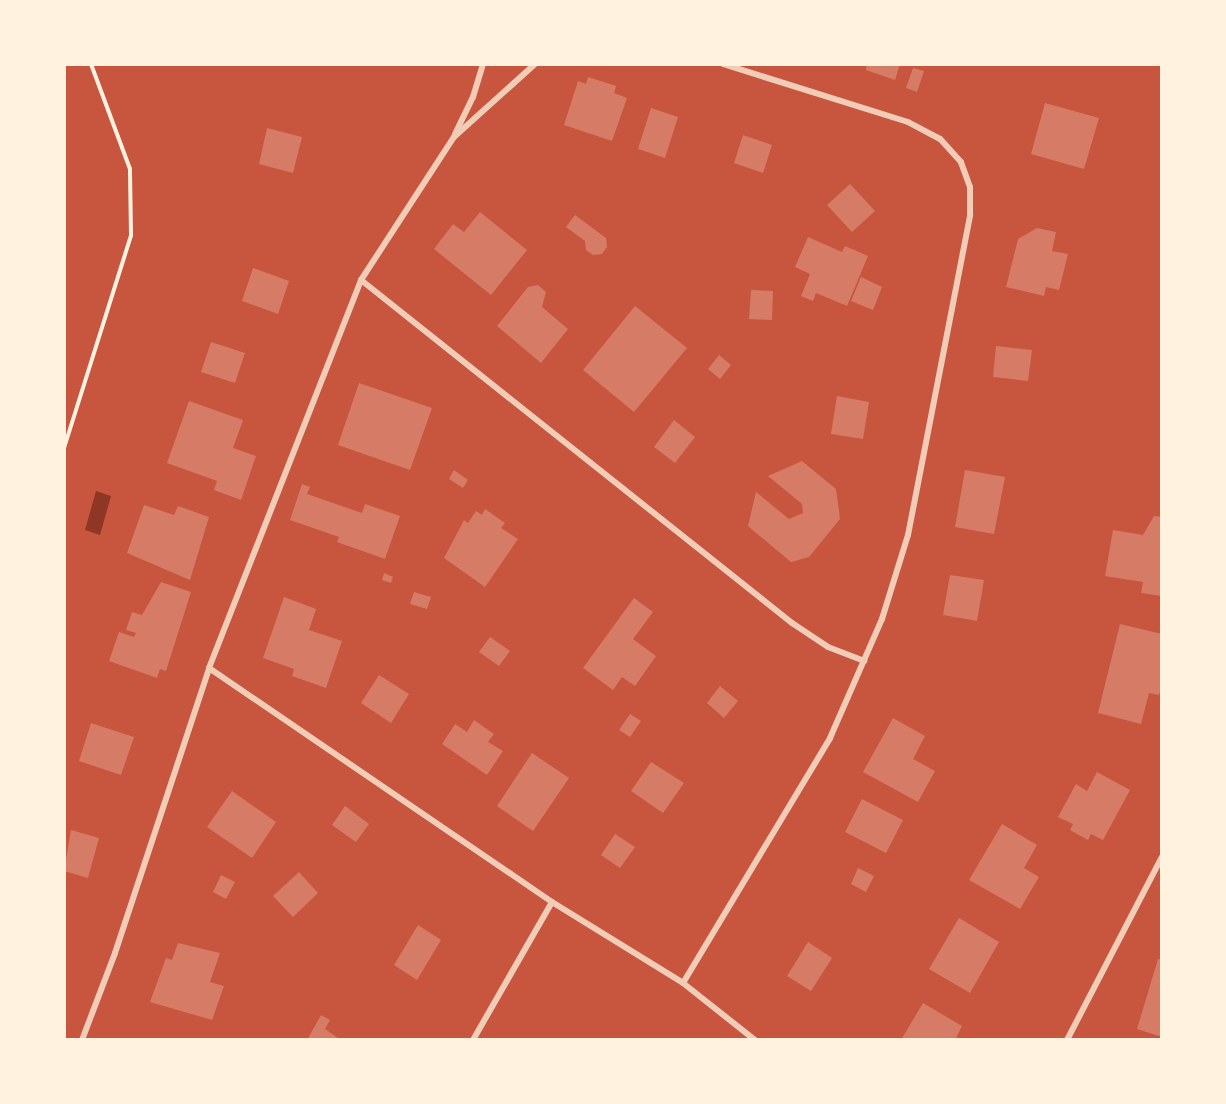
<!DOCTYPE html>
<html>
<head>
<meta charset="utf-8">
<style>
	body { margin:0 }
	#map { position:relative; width:1226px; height:1104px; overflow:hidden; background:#c8553d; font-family:"Noto Sans",sans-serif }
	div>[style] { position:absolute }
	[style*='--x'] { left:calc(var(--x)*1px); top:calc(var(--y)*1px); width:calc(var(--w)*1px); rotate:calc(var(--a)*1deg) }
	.water>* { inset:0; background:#8f3625 }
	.building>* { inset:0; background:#d67c66 }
	.path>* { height:4px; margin:-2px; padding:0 2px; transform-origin:2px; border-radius:2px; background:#fff3e0 }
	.minor>* { height:6px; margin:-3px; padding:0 3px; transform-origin:3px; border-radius:3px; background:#f1ccb7 }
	span { translate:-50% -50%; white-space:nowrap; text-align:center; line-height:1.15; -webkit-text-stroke:5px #fff3e0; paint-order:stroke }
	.frame { position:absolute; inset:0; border:66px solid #fff3e0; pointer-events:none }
</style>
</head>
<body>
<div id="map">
	<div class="water">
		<i style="clip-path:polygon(96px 491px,111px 496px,100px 535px,85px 530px)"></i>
	</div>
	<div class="building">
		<i style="clip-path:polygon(867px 64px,900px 64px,895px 80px,866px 70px)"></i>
		<i style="clip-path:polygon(913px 68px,924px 71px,917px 92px,906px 88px)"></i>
		<i style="clip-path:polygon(588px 77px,616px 86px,614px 93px,627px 98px,612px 141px,564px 125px,578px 81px,586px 84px)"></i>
		<i style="clip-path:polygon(1045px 103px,1099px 118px,1084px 169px,1031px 154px)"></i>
		<i style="clip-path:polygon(651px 108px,678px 117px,665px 158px,638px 149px)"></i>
		<i style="clip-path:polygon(267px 128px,302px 137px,293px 173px,259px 164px)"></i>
		<i style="clip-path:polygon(743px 135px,772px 145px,763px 173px,734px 163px)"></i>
		<i style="clip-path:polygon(850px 184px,875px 211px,852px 232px,827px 205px)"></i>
		<i style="clip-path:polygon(480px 212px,527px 250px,491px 295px,434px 249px,453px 224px,464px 232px)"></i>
		<i style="clip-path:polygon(575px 215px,606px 238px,607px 247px,602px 254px,593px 255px,586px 250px,585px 241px,566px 227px)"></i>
		<i style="clip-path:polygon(1037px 228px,1056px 232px,1052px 251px,1068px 254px,1059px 290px,1046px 287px,1044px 296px,1006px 287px,1018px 239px)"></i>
		<i style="clip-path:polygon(808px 237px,842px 252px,845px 246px,868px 256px,847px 306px,816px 293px,813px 301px,801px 296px,810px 274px,795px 267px)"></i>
		<i style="clip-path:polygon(253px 268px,289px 281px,278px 314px,242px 301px)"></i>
		<i style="clip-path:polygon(861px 277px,882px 287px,873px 310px,851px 301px)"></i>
		<i style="clip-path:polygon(538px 285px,546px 292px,542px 307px,568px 329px,541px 363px,497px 326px,528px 287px)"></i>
		<i style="clip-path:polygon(751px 290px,773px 291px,772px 320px,749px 319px)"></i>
		<i style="clip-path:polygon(635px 306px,687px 348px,634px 412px,583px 370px)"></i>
		<i style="clip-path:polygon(211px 342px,245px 353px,235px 383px,201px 372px)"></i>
		<i style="clip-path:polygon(996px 346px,1032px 350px,1028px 381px,993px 377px)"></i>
		<i style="clip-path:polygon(719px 355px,731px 365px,720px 379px,708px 369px)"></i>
		<i style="clip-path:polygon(359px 383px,432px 408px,410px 470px,338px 445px)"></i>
		<i style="clip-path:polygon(837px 396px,869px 402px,863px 439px,831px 434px)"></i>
		<i style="clip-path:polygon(189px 401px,243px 420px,233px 448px,256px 456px,241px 500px,214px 490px,217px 481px,167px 463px)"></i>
		<i style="clip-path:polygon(674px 420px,695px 437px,675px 463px,654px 447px)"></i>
		<i style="clip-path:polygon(802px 461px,836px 489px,840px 519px,809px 557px,791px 562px,748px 526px,756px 492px,789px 519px,803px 513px,802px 504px,768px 476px)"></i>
		<i style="clip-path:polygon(454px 470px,468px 480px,463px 488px,449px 479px)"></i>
		<i style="clip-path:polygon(965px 470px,1005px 477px,994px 534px,955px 527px)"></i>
		<i style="clip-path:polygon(302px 484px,310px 487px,307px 494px,362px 513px,365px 504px,400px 516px,385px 559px,337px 542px,339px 537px,290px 520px)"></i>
		<i style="clip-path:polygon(144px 505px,174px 515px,178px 506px,209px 517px,190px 580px,127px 553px)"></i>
		<i style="clip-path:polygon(485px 509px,505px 523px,501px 528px,518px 539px,485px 587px,444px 558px,464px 520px,468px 523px,476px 511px,482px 515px)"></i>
		<i style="clip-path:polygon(1154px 516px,1162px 517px,1162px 596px,1141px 593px,1143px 582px,1105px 576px,1113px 530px,1143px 535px)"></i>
		<i style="clip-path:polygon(384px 573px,393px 577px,391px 583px,382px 580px)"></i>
		<i style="clip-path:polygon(950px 575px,984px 580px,977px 621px,943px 615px)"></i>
		<i style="clip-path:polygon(161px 582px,191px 592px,166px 671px,160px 669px,157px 678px,109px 661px,119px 632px,134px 637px,136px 633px,126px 630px,132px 612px,142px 615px)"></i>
		<i style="clip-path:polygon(414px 592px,431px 597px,427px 609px,410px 604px)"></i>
		<i style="clip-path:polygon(284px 597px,316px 609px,309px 630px,342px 641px,326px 688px,292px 676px,294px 669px,263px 658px)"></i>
		<i style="clip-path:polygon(634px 598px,653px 612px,633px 639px,656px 656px,635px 686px,622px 677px,613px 690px,583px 668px)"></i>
		<i style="clip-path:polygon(1120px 624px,1162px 634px,1162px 685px,1159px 695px,1149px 693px,1141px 724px,1098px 713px)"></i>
		<i style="clip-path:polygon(490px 637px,510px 651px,499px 666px,479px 652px)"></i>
		<i style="clip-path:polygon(379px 675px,409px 694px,391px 723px,361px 703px)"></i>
		<i style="clip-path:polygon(720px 686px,738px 701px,724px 718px,707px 703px)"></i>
		<i style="clip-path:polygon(630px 714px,641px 721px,630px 737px,619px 730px)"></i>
		<i style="clip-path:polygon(893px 718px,925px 736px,913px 759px,935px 771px,918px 802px,863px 772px)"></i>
		<i style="clip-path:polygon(474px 720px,494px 734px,488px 742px,503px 751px,487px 775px,442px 744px,455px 724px,467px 732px)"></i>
		<i style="clip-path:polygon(91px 723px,134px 737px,121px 775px,79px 761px)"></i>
		<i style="clip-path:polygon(532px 753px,569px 778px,533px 831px,497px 806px)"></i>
		<i style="clip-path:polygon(651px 762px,684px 783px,663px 813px,631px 791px)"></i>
		<i style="clip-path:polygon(1097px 772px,1130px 790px,1103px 840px,1091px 834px,1088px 840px,1070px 830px,1073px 824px,1058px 817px,1076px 784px,1087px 791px)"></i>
		<i style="clip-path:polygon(232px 791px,276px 822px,252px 858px,207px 827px)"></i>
		<i style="clip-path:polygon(862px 799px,903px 820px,886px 853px,845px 832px)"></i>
		<i style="clip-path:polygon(345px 806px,369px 824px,356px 842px,332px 825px)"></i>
		<i style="clip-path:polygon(1002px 824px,1037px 845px,1024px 868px,1039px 877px,1020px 909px,969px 880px)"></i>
		<i style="clip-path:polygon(71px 830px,99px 838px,88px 878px,64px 871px)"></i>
		<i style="clip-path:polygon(615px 834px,635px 847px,620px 868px,601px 855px)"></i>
		<i style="clip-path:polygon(858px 868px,874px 876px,866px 892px,851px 884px)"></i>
		<i style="clip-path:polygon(299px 872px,318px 893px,293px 917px,273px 896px)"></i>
		<i style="clip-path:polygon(221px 875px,235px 882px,226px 899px,213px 892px)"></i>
		<i style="clip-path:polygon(959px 918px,999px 942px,970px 993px,929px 969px)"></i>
		<i style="clip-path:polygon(418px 925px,441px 940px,417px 980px,394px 965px)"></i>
		<i style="clip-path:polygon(808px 942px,832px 958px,811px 991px,787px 976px)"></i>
		<i style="clip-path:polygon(178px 943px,220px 953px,210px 982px,224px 986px,212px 1020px,150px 1002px,166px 958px,172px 960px)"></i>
		<i style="clip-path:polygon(1158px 959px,1162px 960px,1162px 1037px,1137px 1029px)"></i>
		<i style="clip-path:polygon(923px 1003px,962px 1026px,955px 1040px,901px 1040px)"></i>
		<i style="clip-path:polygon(321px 1015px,330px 1020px,325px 1029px,341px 1040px,307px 1040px)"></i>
	</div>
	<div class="path">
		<i style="--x:64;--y:448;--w:223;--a:-72.5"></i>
		<i style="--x:131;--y:235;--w:66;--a:-90.9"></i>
		<i style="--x:130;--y:169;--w:112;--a:-110.4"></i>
	</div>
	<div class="minor">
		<i style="--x:455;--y:134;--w:41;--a:-64.1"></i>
		<i style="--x:473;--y:97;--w:34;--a:-73"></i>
		<i style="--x:361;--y:280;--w:551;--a:38.51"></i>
		<i style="--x:792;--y:623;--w:43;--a:33.7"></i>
		<i style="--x:828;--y:647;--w:39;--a:21"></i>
		<i style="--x:209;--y:668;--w:415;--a:34.3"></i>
		<i style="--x:552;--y:902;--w:154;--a:31.7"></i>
		<i style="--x:683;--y:983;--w:92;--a:38.4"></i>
		<i style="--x:683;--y:983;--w:286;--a:-59"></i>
		<i style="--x:830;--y:738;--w:130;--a:-66.4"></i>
		<i style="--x:882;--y:619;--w:88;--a:-72.8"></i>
		<i style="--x:908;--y:535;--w:326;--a:-79"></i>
		<i style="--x:970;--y:215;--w:28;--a:-90"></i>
		<i style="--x:970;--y:187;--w:27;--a:-110"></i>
		<i style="--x:961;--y:162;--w:31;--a:-132"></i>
		<i style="--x:940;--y:139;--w:36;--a:-152"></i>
		<i style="--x:908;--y:122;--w:194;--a:-162.6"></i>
		<i style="--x:82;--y:1040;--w:93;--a:-69.2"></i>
		<i style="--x:115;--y:953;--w:300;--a:-71.7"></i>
		<i style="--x:209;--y:668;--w:417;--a:-68.6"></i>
		<i style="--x:361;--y:280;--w:171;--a:-57"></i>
		<i style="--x:454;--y:137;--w:109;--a:-42"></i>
		<i style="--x:473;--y:1040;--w:159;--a:-60.2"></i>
		<i style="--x:1067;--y:1040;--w:206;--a:-62.6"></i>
	</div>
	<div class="frame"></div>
</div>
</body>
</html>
